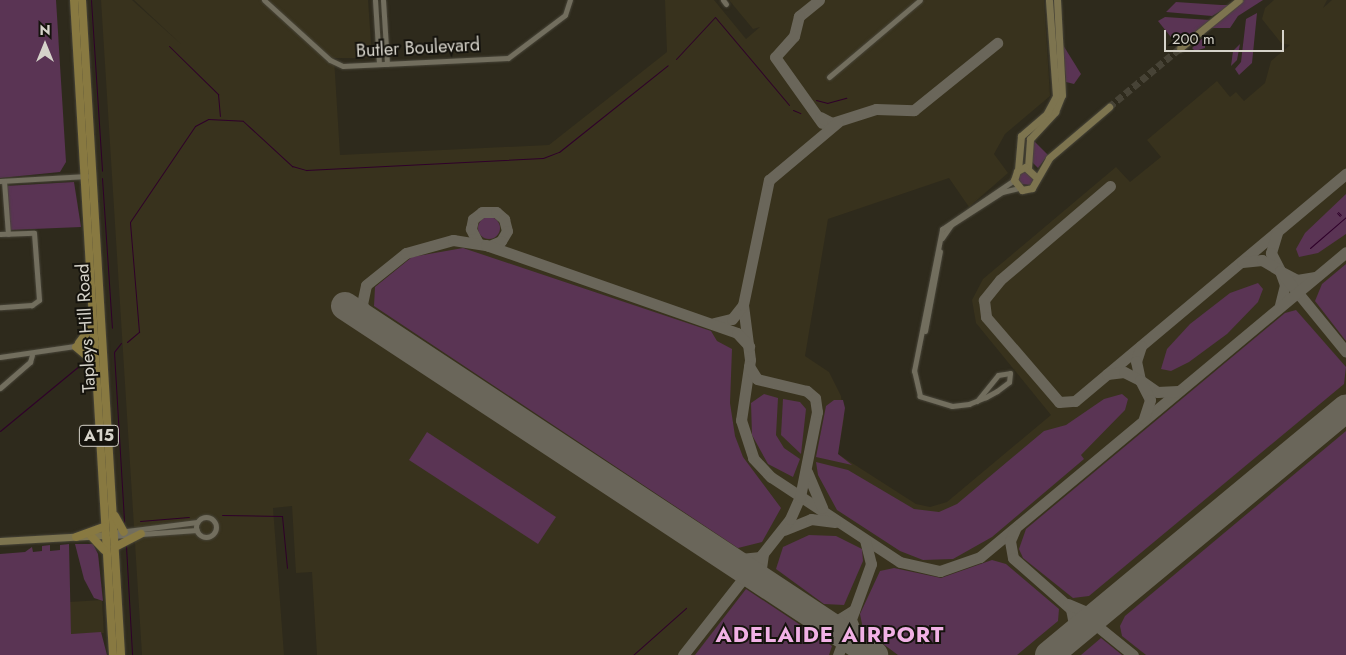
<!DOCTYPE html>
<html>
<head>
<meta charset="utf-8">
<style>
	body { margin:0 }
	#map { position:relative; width:1346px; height:655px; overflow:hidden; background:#2e2a1c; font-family:Jost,sans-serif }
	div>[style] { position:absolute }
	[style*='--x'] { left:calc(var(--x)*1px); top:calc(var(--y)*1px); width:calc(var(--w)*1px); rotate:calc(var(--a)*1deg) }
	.built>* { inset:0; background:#38321d }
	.green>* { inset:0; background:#5a3454 }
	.round { border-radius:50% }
	.stream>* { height:1px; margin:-0.5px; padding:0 0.5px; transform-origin:0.5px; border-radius:0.5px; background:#2f002a }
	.taxiway>* { height:11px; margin:-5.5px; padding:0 5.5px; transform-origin:5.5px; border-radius:5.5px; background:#6a665a }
	.runway>* { height:28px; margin:-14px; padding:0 14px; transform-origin:14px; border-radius:14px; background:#6a665a }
	.secondary-tunnel>* { height:7px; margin-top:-3.5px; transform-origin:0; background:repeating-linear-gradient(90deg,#474336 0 7px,transparent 0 10.5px) }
	.roads { filter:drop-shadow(0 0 1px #484539) drop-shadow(0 0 1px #484539) }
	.street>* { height:5px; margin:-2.5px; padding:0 2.5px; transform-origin:2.5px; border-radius:2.5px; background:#726e5e }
	.street>.ring { margin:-2.5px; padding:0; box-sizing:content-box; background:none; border:5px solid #726e5e; border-radius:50% }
	.secondary>* { height:7px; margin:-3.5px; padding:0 3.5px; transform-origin:3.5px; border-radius:3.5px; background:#7d744f }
	.primary>* { height:8px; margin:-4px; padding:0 4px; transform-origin:4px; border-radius:4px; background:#887941 }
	span { translate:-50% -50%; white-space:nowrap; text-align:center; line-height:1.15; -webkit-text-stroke:4px #15130d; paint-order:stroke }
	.shield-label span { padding:1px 4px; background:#15130d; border:1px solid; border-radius:4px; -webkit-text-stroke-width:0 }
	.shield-label { font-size:16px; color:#d6d3ca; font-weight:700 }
	.street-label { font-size:18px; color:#d6d3ca }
	.district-label { font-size:22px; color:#f1b1e5; font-weight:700; letter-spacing:1px }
	.north { position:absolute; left:20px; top:20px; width:50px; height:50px; -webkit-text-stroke:4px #15130d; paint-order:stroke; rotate:0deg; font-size:14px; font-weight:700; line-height:20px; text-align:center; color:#d6d3ca }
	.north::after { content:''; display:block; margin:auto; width:18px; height:22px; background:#d6d3ca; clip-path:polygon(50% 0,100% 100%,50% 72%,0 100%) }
	.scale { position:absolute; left:1164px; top:30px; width:120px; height:22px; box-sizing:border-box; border:2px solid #d6d3ca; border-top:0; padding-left:6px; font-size:15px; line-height:18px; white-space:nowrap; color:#d6d3ca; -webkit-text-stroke:4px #15130d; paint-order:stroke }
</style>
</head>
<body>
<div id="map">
	<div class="built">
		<i style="clip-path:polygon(101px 0,132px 0,182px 45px,134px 0,368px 0,372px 58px,334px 58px,340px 155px,549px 145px,667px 52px,665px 0,714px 0,746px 39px,760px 27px,753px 29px,729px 0,1044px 0,1050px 96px,1005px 134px,994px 154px,1008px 173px,969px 207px,949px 178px,828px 219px,805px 356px,829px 372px,841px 396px,844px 418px,838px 454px,916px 504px,930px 507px,947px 502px,1051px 415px,976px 323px,972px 300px,983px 279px,1116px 167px,1130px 182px,1161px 157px,1147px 140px,1217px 81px,1230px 97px,1236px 92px,1244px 101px,1265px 83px,1271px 61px,1290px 45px,1281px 43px,1262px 19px,1265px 8px,1274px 0,1327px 0,1323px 8px,1332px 0,1346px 0,1346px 655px,317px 655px,312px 572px,296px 573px,292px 506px,273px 508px,284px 655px,142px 655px)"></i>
		<i style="clip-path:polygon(102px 600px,104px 633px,71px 634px,69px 602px)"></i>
	</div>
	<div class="green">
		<i style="clip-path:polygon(0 0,56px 0,66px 162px,60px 172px,0 178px)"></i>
		<i style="clip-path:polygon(1244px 0,1263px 0,1238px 16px,1230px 28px,1208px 28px)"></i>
		<i style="clip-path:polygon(1176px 2px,1221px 5px,1231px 5px,1212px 16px,1166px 12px)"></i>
		<i style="clip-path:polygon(1257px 13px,1252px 63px,1239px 75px,1235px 69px,1241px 62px,1246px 19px)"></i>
		<i style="clip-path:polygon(1165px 17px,1210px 20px,1178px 46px,1158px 21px)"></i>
		<i style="clip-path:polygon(1205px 36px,1205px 48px,1195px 51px,1192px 48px)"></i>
		<i style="clip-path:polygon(1240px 44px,1237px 60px,1231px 66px,1233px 51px)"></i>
		<i style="clip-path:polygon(1063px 45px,1081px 74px,1074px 84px,1066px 82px)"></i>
		<i style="clip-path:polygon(1032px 139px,1048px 155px,1038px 168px,1030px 160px)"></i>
		<i style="clip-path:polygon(1023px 170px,1034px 177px,1032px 185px,1019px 184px,1017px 176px)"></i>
		<i style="clip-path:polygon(74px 182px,81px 227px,9px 230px,5px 186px)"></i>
		<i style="clip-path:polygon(1346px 194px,1346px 234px,1318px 253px,1299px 257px,1296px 249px,1305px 233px)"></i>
		<i class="round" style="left:478px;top:217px;width:22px;height:22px"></i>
		<i style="clip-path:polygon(463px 248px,711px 331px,717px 341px,732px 349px,730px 403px,735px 436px,743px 457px,781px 508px,762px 542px,738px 548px,374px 306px,375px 287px,412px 257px)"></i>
		<i style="clip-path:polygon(1346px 264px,1346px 341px,1315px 301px,1322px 284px)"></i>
		<i style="clip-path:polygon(1258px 283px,1263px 289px,1258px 302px,1227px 334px,1189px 362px,1171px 371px,1161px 369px,1167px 349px,1190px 324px,1230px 293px)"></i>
		<i style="clip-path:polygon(1296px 310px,1346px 367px,1344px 384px,1089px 596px,1073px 598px,1023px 558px,1019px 549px,1026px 529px,1285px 313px)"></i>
		<i style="clip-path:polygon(764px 394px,778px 398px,776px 435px,784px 448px,800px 459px,793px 477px,768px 464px,752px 435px,751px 403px)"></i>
		<i style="clip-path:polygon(1122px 394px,1128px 399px,1125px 410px,1081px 455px,1084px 459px,992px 537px,953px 559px,923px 560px,900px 551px,837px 510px,818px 475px,816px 462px,848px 470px,914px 509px,939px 512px,957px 504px,1044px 431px,1066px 425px,1104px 399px)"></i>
		<i style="clip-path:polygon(783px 399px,800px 402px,806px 409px,801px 454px,781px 435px)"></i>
		<i style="clip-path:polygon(834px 400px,843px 400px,845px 408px,838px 454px,852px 465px,816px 457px,826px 406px)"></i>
		<i style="clip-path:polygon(1346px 431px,1346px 655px,1146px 655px,1122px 636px,1120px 626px,1125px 616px)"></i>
		<i style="clip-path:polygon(427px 432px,556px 517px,538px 544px,409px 460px)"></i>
		<i style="clip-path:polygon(809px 535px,836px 536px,862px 549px,863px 561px,844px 605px,824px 604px,776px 569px,783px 547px)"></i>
		<i style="clip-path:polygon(69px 544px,71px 634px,101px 632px,107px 655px,0 655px,0 554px,25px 552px,32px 547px,33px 552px,42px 551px,42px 546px,50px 545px,50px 551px,60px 550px,60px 545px)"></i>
		<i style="clip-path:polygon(75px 544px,93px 544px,98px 554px,103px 601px,94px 598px,84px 579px)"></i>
		<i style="clip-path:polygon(992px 560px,1006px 564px,1059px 609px,1058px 621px,1017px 655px,898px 655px,863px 629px,860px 614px,880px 571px,894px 568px,941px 578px)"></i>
		<i style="clip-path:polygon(746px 589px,832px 646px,829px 655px,695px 655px)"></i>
		<i style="clip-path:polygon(1101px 638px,1122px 655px,1081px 655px)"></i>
	</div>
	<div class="stream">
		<i style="--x:91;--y:0;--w:171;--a:86.3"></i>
		<i style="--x:169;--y:46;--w:69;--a:44.4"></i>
		<i style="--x:218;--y:94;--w:22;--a:85"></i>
		<i style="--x:676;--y:59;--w:57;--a:-47.1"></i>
		<i style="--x:715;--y:17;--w:115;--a:49.9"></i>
		<i style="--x:816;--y:100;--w:11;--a:15"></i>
		<i style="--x:827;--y:103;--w:20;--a:-15"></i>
		<i style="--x:793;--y:110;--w:8;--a:23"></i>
		<i style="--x:102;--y:178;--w:150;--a:86.2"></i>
		<i style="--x:1338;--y:212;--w:4;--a:45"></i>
		<i style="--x:1337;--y:213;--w:4;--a:45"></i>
		<i style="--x:1310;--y:248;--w:48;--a:-40.7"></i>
		<i style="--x:127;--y:342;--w:16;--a:-40"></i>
		<i style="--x:139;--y:332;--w:110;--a:-94.7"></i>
		<i style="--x:130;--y:222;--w:116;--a:-55.9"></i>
		<i style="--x:195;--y:126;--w:15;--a:-28"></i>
		<i style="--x:208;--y:119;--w:35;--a:3"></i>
		<i style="--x:243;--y:121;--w:67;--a:42.6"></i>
		<i style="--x:292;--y:166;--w:15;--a:16"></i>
		<i style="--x:306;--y:170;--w:237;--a:-2.9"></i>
		<i style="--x:543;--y:158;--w:17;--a:-21"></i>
		<i style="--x:559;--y:152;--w:139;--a:-38.6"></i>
		<i style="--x:121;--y:343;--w:11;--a:128"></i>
		<i style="--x:114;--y:352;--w:170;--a:86.6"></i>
		<i style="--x:0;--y:431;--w:112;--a:-39.5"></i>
		<i style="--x:222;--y:515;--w:60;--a:1"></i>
		<i style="--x:282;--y:516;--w:52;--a:84.5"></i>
		<i style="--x:140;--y:521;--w:49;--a:-4.7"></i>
		<i style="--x:126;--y:546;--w:109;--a:86.8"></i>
		<i style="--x:633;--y:655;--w:71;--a:-41.6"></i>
	</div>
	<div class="taxiway">
		<i style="--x:819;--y:0;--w:26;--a:141"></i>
		<i style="--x:799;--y:16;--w:21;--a:104"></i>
		<i style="--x:794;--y:36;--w:28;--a:132"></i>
		<i style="--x:775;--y:57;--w:81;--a:54.5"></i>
		<i style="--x:820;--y:117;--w:13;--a:27"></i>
		<i style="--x:832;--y:123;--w:46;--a:-17.7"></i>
		<i style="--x:876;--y:109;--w:38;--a:2"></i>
		<i style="--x:914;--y:110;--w:107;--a:-38.9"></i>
		<i style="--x:1110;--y:186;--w:145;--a:139.5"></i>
		<i style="--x:1000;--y:280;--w:26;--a:129"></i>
		<i style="--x:984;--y:300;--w:17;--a:83"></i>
		<i style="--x:986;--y:317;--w:112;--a:49.3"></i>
		<i style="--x:1059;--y:402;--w:16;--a:-4"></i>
		<i style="--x:1075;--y:401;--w:354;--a:-40"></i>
		<i style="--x:1277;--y:233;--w:21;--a:107"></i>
		<i style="--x:1271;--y:253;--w:20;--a:63"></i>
		<i style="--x:1280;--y:271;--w:19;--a:28"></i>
		<i style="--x:1297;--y:280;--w:17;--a:-10"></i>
		<i style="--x:478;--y:243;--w:16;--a:-117"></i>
		<i style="--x:471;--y:229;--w:10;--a:-79"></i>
		<i style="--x:473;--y:219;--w:11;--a:-38"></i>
		<i style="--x:482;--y:212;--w:14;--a:0"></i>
		<i style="--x:496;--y:212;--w:11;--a:41"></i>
		<i style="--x:504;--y:219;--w:12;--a:76"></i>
		<i style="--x:507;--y:231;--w:12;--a:121"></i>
		<i style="--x:501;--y:241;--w:13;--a:157"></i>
		<i style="--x:1242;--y:262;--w:20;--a:-6"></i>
		<i style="--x:1262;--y:260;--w:21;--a:31"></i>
		<i style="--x:1280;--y:271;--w:15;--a:70"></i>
		<i style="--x:1285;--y:285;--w:21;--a:104"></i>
		<i style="--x:1280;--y:271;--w:104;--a:50.8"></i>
		<i style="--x:743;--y:305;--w:55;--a:82.7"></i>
		<i style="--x:750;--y:360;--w:61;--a:98.5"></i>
		<i style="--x:741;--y:420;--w:40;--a:72"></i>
		<i style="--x:753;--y:458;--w:26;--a:47"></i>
		<i style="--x:771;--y:477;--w:154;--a:33.4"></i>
		<i style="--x:900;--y:562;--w:41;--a:12.7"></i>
		<i style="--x:940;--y:571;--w:42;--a:-19.3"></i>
		<i style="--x:980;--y:557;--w:476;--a:-39.8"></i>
		<i style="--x:714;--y:323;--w:18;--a:-13"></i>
		<i style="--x:732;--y:319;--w:18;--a:-52"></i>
		<i style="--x:743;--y:305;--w:128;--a:-78.3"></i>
		<i style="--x:769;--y:180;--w:90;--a:-40"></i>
		<i style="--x:375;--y:326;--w:26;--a:-121"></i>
		<i style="--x:362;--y:304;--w:19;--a:-78"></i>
		<i style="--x:366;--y:285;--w:51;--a:-38.7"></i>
		<i style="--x:406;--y:253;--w:49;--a:-15.5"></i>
		<i style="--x:453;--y:240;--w:33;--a:9"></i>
		<i style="--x:486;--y:245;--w:266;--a:19.3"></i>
		<i style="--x:737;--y:333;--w:18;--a:47"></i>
		<i style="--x:1141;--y:346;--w:16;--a:108"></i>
		<i style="--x:1136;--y:361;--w:19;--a:78"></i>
		<i style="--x:1140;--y:380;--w:21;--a:35"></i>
		<i style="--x:1157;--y:392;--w:21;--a:-3"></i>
		<i style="--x:1107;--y:374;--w:17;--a:-7"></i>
		<i style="--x:1124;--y:372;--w:18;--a:27"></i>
		<i style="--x:1140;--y:380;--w:22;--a:63"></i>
		<i style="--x:1150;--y:400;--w:20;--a:108"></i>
		<i style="--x:807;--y:472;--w:39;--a:67"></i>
		<i style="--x:1015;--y:529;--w:13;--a:113"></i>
		<i style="--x:1010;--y:541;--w:17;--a:80"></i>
		<i style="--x:1013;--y:558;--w:77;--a:41.3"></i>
		<i style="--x:1071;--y:609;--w:16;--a:79"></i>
		<i style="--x:1074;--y:625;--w:20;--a:120"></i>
		<i style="--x:784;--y:530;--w:29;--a:-22"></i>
		<i style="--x:811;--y:519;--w:24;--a:7"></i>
		<i style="--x:763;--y:554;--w:15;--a:98"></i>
		<i style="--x:761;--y:569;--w:18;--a:63"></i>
		<i style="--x:731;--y:560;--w:27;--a:-6"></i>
		<i style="--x:1068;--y:604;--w:23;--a:23"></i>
		<i style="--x:1089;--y:613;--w:20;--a:-18"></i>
		<i style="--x:822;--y:620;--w:16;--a:0"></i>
		<i style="--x:838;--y:620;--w:19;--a:-32"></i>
		<i style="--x:1091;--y:621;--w:54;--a:39"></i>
		<i style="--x:852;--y:622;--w:26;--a:69"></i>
		<i style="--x:683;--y:655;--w:173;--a:-51.8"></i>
		<i style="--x:790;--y:519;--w:24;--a:-66"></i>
		<i style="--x:800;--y:497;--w:87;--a:-78.7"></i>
		<i style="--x:817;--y:412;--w:14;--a:-98"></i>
		<i style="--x:815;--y:398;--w:11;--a:-139"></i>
		<i style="--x:807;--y:391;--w:51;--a:-166.5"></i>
		<i style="--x:757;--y:379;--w:15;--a:-122"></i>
		<i style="--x:838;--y:655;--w:97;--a:-70.1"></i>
		<i style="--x:871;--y:564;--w:25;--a:-104"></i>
	</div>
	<div class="runway">
		<i style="--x:345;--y:306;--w:634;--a:33.41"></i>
		<i style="--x:1049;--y:655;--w:386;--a:-39.7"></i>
	</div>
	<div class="secondary-tunnel">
		<i style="--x:1109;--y:107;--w:92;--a:-39.7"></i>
	</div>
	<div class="roads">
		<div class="street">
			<i style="--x:264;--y:0;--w:89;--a:42.3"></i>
			<i style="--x:330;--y:60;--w:14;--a:25"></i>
			<i style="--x:343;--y:66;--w:165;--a:-2.8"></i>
			<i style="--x:508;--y:58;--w:71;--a:-37"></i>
			<i style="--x:565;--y:15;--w:16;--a:-72"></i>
			<i style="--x:375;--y:0;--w:64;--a:86.4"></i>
			<i style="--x:383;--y:0;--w:64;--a:86.4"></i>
			<i style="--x:723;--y:0;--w:5;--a:53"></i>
			<i style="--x:829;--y:77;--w:119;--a:-40.2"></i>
			<i style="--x:0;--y:181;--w:87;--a:-3.3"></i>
			<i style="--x:4;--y:181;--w:53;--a:85.7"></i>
			<i style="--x:0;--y:234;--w:34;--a:-2"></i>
			<i style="--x:34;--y:233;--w:67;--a:85.7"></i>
			<i style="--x:39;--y:300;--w:9;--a:144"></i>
			<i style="--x:32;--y:305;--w:32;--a:176"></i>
			<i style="--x:942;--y:238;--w:16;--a:-55"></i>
			<i style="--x:951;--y:225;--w:61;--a:-32.9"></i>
			<i style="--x:1002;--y:192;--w:17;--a:-13"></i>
			<i style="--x:925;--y:331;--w:81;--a:-79.4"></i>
			<i style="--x:0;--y:357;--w:103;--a:-8.4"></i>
			<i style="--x:0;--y:388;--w:40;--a:-41"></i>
			<i style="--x:30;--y:362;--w:7;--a:-74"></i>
			<i style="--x:977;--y:401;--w:33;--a:-51"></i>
			<i style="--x:998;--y:375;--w:12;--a:-9"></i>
			<i style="--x:1010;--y:373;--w:9;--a:96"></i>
			<i style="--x:1009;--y:382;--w:15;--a:143"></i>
			<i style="--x:997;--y:391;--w:13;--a:151"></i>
			<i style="--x:986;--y:397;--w:18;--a:158"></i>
			<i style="--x:969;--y:404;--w:17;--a:173"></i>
			<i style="--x:952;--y:406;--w:34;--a:-163"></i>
			<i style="--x:920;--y:396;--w:26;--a:-103"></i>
			<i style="--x:914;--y:371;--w:145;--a:-78.8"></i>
			<i style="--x:942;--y:229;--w:87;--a:-34.2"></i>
			<i class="ring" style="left:196px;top:517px;width:15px;height:15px"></i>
			<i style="--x:111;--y:533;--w:87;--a:-7.3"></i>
			<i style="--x:113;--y:536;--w:84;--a:-4.1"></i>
		</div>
		<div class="secondary">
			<i style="--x:1180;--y:48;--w:76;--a:-39.1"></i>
			<i style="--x:1028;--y:168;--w:29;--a:-86"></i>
			<i style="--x:1030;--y:139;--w:37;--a:-47"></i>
			<i style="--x:1055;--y:112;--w:18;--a:-68"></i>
			<i style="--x:1062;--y:95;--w:95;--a:-93"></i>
			<i style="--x:1018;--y:170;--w:34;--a:-85"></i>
			<i style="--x:1021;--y:136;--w:35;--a:-41"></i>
			<i style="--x:1047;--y:113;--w:19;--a:-62"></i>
			<i style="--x:1056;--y:96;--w:96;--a:-94.2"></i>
			<i style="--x:1037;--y:178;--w:16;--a:-137"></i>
			<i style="--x:1025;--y:167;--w:9;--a:153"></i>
			<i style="--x:1017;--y:171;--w:9;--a:108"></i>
			<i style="--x:1014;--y:180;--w:13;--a:51"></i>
			<i style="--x:1022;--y:190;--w:10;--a:-11"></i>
			<i style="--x:1032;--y:188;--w:34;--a:-60"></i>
			<i style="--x:1049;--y:158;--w:79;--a:-40.4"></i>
			<i style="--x:0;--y:541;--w:105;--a:-3.3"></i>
		</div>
		<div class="primary">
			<i style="--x:74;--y:0;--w:656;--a:86.59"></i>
			<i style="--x:82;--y:0;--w:656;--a:86.59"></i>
			<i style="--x:79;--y:343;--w:20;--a:-53"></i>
			<i style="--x:76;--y:347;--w:23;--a:40"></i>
			<i style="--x:115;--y:516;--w:18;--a:61"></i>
			<i style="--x:91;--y:536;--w:19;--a:47"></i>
			<i style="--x:76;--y:537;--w:30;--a:-20"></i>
			<i style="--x:115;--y:547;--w:29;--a:-27"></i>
		</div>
	</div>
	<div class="shield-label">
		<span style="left:99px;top:436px">A15</span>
	</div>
	<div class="street-label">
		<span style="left:418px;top:48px;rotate:-3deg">Butler Boulevard</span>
		<span style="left:86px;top:328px;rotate:-93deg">Tapleys Hill Road</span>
	</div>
	<div class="district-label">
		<span style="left:830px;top:635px">ADELAIDE AIRPORT</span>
	</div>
	<div class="north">N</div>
	<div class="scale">200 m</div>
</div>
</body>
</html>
